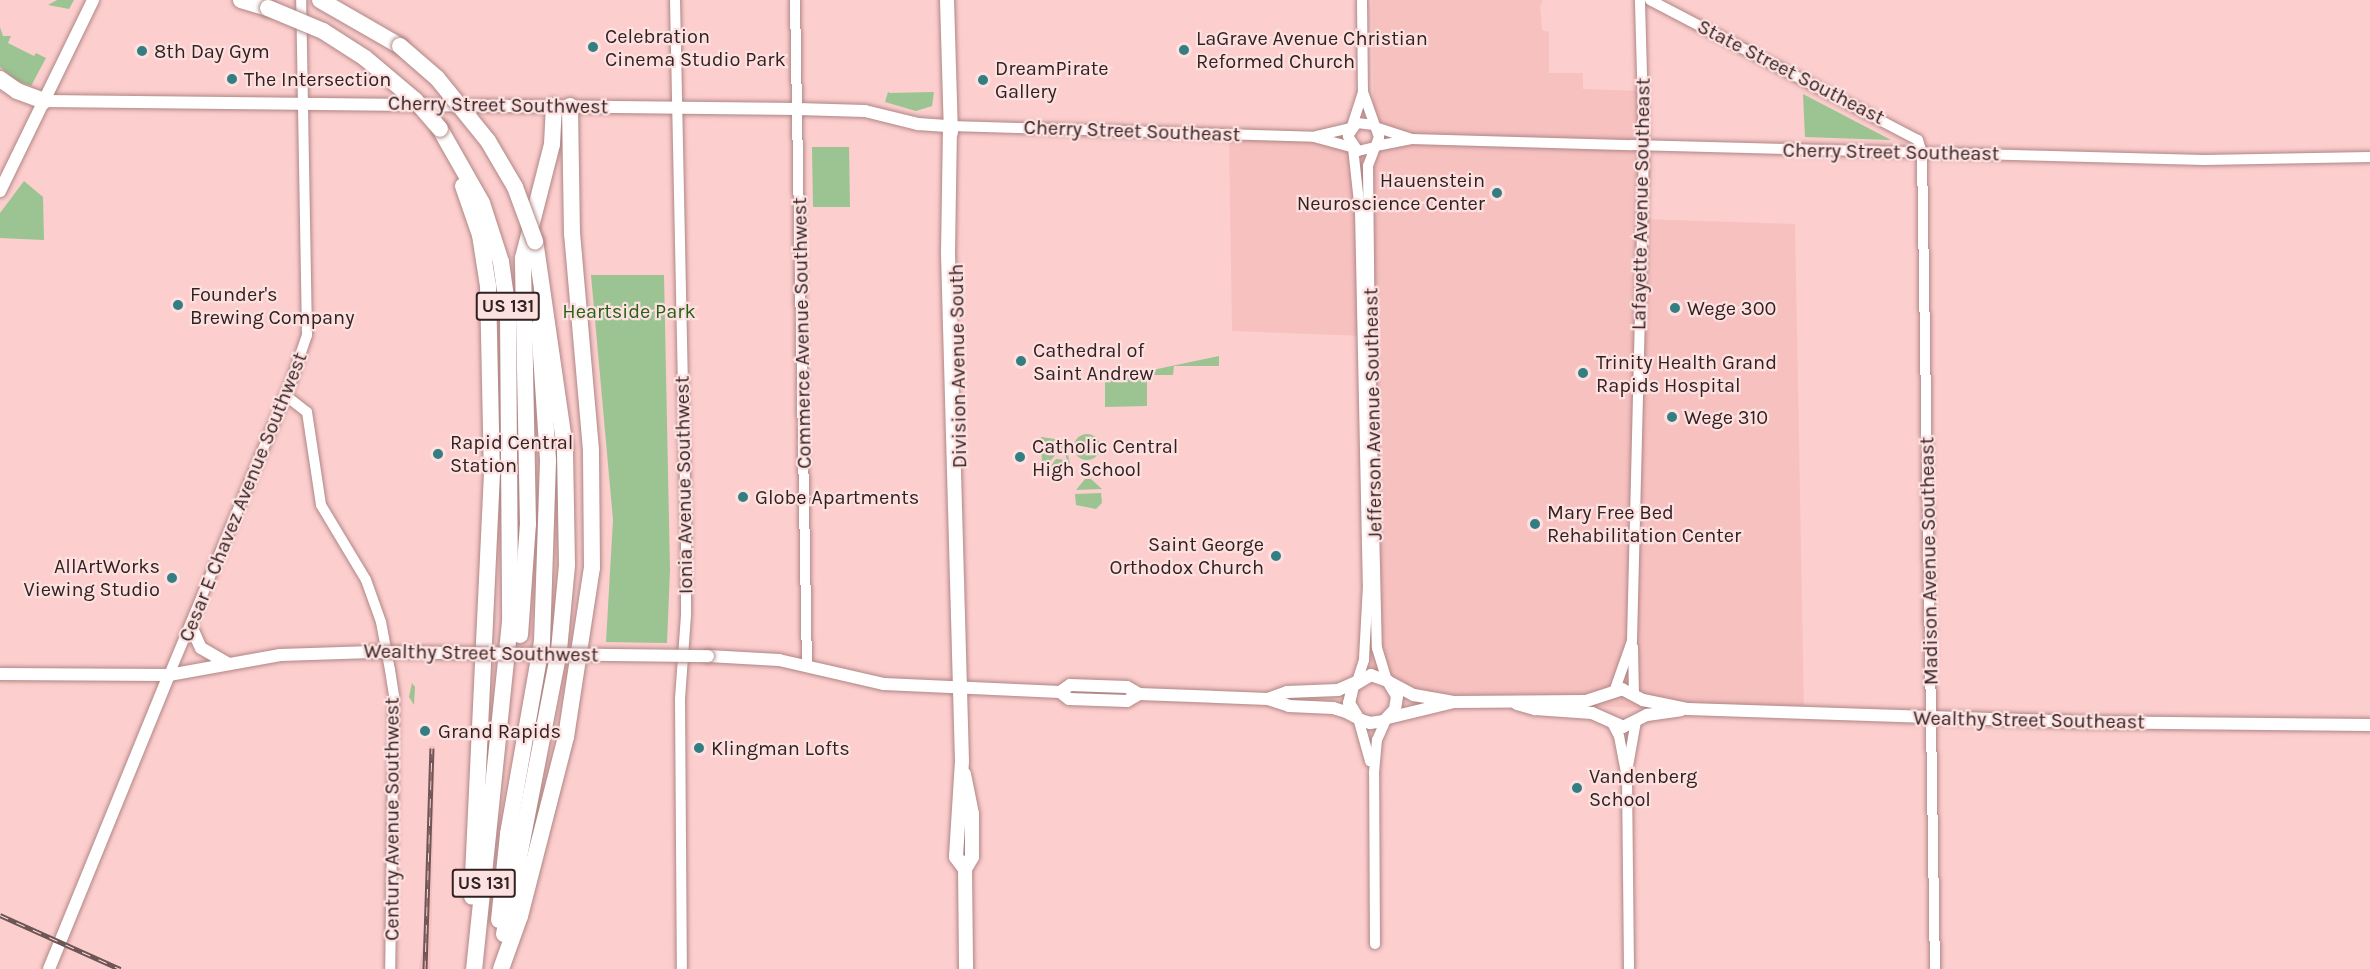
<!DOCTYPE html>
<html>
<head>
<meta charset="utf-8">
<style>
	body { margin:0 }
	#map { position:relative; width:2370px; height:969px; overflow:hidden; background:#fccecd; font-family:Karla,sans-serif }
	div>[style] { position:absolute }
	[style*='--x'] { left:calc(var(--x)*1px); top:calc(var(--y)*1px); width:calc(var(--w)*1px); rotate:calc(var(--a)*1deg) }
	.built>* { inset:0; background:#f7c1c0 }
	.green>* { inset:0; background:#9bc492 }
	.round { border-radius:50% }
	.roads { filter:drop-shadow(0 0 2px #b08685) drop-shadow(0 0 2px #b08685) }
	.tertiary>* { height:10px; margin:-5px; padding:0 5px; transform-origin:5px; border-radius:5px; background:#fff }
	.secondary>* { height:12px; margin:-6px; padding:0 6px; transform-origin:6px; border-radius:6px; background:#fff }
	.primary>* { height:14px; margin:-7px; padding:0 7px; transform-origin:7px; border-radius:7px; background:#fff }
	.motorway>* { height:16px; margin:-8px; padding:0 8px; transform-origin:8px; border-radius:8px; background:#fff }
	.rail>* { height:5px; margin-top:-2.5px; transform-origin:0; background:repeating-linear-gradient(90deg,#fde0e0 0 9px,#6f5555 0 18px); box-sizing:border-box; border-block:2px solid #6f5555 }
	.bridges { filter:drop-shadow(0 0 2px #b08685) drop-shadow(0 0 2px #b08685) }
	.secondary-bridge>* { height:12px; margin:-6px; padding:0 6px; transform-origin:6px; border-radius:6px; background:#fff }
	.motorway-bridge>* { height:16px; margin:-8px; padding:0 8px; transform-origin:8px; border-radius:8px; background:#fff }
	.dots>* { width:16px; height:16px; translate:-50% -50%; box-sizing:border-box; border:3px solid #fde0e0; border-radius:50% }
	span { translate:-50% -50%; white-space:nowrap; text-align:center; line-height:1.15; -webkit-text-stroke:4.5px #fde0e0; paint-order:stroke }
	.shield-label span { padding:2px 4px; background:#fde0e0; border:2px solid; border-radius:4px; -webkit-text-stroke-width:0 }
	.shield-label { font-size:18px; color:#322121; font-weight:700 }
	.poi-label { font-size:20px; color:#322121 }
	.left { translate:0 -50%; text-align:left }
	.right { translate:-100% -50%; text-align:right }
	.street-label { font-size:20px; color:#322121 }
	.park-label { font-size:20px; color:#276117 }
</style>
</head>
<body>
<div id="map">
	<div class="built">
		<i style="clip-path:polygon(1372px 0,1543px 0,1540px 7px,1542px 30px,1549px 32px,1549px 73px,1583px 73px,1583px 89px,1642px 91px,1642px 219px,1795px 224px,1804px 713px,1454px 702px,1371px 675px,1366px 336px,1232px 331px,1229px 135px,1351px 139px,1358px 149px,1374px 144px)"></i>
		<i style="clip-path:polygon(429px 746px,435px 746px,431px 945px,430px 969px,419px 969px,426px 922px)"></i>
	</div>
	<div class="green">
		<i style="clip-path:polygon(57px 0,74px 0,69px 9px,48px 5px)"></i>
		<i style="clip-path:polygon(0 27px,3px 36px,11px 36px,8px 43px,34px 56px,36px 53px,46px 58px,31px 86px,17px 81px,0 67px)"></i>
		<i style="clip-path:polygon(888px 92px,890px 93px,934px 92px,932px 106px,916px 111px,885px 102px)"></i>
		<i style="clip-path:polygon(1803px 94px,1891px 140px,1805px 137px)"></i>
		<i style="clip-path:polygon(812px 147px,849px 147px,850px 207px,813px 207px)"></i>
		<i style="clip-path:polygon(24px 181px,43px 197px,44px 240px,0 238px,0 213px)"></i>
		<i style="clip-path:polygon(591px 275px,664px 275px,670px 570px,667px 643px,606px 642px,613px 520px)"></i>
		<i style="clip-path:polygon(1219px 356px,1219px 366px,1174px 366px,1173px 375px,1147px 375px,1147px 406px,1105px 407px,1105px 380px)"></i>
		<i class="round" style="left:1074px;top:434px;width:26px;height:26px"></i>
		<i style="clip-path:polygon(1041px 437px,1069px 441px,1045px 466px,1042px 466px)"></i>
		<i style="clip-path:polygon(1067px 447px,1070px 466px,1050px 467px,1056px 459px,1067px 460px,1064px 451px)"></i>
		<i style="clip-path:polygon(1085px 479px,1091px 479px,1102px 489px,1076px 490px)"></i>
		<i style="clip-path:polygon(1101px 493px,1102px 503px,1096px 509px,1076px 505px,1075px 494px)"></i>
		<i style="clip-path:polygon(412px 683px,415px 687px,414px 705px,409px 697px)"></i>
	</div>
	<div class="roads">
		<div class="tertiary">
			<i style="--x:675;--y:0;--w:536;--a:88.82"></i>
			<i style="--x:686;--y:536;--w:79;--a:90"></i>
			<i style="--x:686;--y:615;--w:84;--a:94.1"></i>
			<i style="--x:680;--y:699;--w:270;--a:89.6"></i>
			<i style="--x:795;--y:0;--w:666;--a:88.97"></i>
			<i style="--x:1362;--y:0;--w:92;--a:89.4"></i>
			<i style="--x:1363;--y:92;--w:48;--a:70.4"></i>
			<i style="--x:1379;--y:137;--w:31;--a:111"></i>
			<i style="--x:1368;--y:166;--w:182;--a:89.4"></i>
			<i style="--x:1370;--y:348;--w:300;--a:88.7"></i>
			<i style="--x:1377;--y:648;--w:34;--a:73"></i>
			<i style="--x:1650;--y:0;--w:302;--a:27.6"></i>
			<i style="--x:1918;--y:140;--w:14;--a:73"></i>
			<i style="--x:1922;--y:153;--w:816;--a:89.09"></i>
			<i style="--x:1374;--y:125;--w:17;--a:-173"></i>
			<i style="--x:1357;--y:123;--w:16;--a:125"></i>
			<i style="--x:1348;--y:136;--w:18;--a:56"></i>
			<i style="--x:1358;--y:151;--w:17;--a:-13"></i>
			<i style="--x:950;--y:126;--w:364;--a:1.7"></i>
			<i style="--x:1314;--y:137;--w:39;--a:15"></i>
			<i style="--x:1352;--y:126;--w:36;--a:-72"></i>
			<i style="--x:1375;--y:127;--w:38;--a:18"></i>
			<i style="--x:1411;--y:139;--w:221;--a:1.6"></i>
			<i style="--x:1632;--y:145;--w:572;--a:1.5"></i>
			<i style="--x:2204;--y:160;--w:166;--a:-1"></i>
			<i style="--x:1316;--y:136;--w:36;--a:-13"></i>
			<i style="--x:1376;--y:146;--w:36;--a:-11"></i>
			<i style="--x:1353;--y:148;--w:63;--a:83.7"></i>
			<i style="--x:1360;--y:211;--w:374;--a:88.8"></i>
			<i style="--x:1368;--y:585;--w:75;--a:93.1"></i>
			<i style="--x:1364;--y:660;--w:22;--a:108"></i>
			<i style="--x:285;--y:395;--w:28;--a:38"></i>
			<i style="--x:307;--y:412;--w:94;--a:81.4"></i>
			<i style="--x:321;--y:505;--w:87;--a:59"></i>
			<i style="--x:366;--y:580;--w:45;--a:70.3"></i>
			<i style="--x:381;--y:622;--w:49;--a:79.4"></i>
			<i style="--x:390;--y:670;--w:26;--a:81"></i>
			<i style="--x:394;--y:696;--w:273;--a:90.8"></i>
			<i style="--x:1633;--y:647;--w:47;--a:88.8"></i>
			<i style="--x:169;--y:675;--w:317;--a:-67.4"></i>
			<i style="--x:291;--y:382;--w:50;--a:-71.2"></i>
			<i style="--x:307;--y:335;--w:335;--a:-91"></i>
			<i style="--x:1614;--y:692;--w:54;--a:-70.6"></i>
			<i style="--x:1632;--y:641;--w:495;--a:-88.6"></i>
			<i style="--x:1644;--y:146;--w:146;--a:-91.6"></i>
			<i style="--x:1358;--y:718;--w:45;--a:74.4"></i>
			<i style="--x:1612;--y:723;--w:15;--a:62"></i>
			<i style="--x:1619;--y:736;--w:43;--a:79.2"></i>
			<i style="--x:1627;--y:778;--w:191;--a:89.4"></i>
			<i style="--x:1628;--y:766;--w:46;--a:-79.9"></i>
			<i style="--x:1375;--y:944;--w:171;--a:-90.3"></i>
			<i style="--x:1374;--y:773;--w:33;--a:-85"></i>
			<i style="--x:1377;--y:740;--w:24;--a:-66"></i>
		</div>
		<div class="secondary">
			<i style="--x:44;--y:101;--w:754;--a:0.61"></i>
			<i style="--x:798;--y:109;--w:67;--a:1.7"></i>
			<i style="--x:865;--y:111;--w:55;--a:13.8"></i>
			<i style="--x:918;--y:124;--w:32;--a:4"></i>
			<i style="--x:0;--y:191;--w:212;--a:-64"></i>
			<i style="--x:191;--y:626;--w:24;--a:66"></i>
			<i style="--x:201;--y:648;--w:30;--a:30"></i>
			<i style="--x:708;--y:656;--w:71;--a:3.2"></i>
			<i style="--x:779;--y:660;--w:108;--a:12.9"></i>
			<i style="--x:884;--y:684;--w:176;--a:2.6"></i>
			<i style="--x:1060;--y:692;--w:11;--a:38"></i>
			<i style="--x:1069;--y:699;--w:58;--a:2"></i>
			<i style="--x:1127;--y:701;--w:14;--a:-30"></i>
			<i style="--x:1139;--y:694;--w:129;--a:2.2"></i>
			<i style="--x:1268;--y:699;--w:22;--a:18"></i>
			<i style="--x:1289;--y:706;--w:44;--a:2.6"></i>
			<i style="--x:1333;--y:708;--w:14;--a:17"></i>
			<i style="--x:1346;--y:712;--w:17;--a:28"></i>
			<i style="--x:1361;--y:720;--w:9;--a:18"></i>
			<i style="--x:1370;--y:723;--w:14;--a:-8"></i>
			<i style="--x:1384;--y:721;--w:16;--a:-47"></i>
			<i style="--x:1395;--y:709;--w:13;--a:-81"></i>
			<i style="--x:1397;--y:696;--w:17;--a:-121"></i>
			<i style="--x:1388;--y:681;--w:18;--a:-161"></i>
			<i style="--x:1371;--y:675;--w:21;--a:149"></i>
			<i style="--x:1353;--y:686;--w:17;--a:103"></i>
			<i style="--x:1349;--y:703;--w:17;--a:59"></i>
			<i style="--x:0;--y:674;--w:169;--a:0.3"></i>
			<i style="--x:169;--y:675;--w:113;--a:-10.2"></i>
			<i style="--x:280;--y:655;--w:93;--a:-1.8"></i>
			<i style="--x:1391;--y:683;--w:26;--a:28"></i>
			<i style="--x:1414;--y:695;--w:40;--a:10"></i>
			<i style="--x:1060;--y:692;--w:12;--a:-35"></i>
			<i style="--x:1070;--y:685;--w:57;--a:2"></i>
			<i style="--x:1127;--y:687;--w:14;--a:30"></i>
			<i style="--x:1268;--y:699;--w:20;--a:-20"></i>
			<i style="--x:1287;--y:692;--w:51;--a:-2.2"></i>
			<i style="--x:1338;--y:690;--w:20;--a:-24"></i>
			<i style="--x:1517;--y:704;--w:19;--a:16"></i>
			<i style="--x:1535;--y:709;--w:57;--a:4"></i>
			<i style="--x:1592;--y:713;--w:34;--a:24"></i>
			<i style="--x:1623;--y:727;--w:27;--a:-27"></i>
			<i style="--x:1647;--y:715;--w:34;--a:-8"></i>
			<i style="--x:1388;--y:718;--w:68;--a:-13.6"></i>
			<i style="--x:1454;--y:702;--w:132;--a:-0.4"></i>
			<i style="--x:1586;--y:701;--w:38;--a:-18"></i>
			<i style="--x:1622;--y:689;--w:24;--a:28"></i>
			<i style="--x:1643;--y:700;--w:46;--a:11.3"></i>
			<i style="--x:1688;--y:709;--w:385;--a:1.9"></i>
			<i style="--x:2073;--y:722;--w:297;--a:0.6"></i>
			<i style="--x:49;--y:969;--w:318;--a:-67.8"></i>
		</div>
		<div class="primary">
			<i style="--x:947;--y:0;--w:133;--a:88.3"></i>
			<i style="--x:950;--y:126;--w:128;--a:90.9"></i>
			<i style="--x:948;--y:254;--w:507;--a:88.42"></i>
			<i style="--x:962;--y:761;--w:96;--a:93.6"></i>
			<i style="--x:956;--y:857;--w:15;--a:53"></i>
			<i style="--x:964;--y:774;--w:41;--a:78.7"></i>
			<i style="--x:972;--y:814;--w:43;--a:90"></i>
			<i style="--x:972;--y:857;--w:14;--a:120"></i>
			<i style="--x:965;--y:869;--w:100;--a:89.4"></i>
		</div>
		<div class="motorway">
			<i style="--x:241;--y:0;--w:28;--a:17"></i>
			<i style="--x:320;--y:0;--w:92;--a:29.9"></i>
			<i style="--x:0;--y:79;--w:21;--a:35"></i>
			<i style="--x:17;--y:91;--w:29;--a:20"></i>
			<i style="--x:440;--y:129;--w:85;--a:60.4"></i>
			<i style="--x:482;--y:203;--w:62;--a:72.1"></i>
			<i style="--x:501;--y:262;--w:49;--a:81.9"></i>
			<i style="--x:508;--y:311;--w:311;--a:89.6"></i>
			<i style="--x:510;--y:622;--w:349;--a:95.9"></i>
			<i style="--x:463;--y:186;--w:52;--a:70.9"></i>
			<i style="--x:480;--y:235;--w:52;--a:81.1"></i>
			<i style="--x:488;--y:286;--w:187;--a:88.8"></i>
			<i style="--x:492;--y:473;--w:424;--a:92.7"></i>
			<i style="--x:520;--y:635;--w:111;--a:-85.9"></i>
			<i style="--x:528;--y:524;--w:266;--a:-91.1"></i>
			<i style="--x:523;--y:258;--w:118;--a:-75.7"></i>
			<i style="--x:552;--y:144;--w:38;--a:-87"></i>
			<i style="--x:499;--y:920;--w:86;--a:-84"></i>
			<i style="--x:508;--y:834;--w:195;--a:-80"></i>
			<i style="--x:542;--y:642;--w:182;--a:-88.1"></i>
			<i style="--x:548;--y:460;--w:134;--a:-93.8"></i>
			<i style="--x:504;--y:934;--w:289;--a:-79"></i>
			<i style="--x:559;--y:650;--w:85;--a:-84.6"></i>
			<i style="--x:567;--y:565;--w:117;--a:-91"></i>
			<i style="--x:565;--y:448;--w:209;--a:-98.2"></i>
			<i style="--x:501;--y:969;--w:56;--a:-70.3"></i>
			<i style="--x:520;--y:916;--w:185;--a:-75.6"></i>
			<i style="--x:566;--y:737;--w:171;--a:-81.3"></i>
			<i style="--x:592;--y:568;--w:118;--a:-90.5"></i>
			<i style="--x:591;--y:450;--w:217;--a:-95"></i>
			<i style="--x:572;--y:234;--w:128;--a:-90.9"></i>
		</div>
	</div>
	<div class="rail">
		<i style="--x:0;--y:915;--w:132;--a:24.2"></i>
		<i style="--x:425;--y:969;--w:221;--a:-88.2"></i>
	</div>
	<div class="bridges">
		<div class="secondary-bridge">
			<i style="--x:373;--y:652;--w:335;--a:0.7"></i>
		</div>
		<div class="motorway-bridge">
			<i style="--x:268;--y:8;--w:60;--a:22.7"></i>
			<i style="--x:323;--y:31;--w:50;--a:32.7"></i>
			<i style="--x:365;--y:58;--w:65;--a:40"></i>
			<i style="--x:415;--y:100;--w:38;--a:49"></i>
			<i style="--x:400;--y:46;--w:49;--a:40.9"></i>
			<i style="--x:437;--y:78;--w:81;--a:51"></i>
			<i style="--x:488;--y:141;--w:53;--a:59.6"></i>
			<i style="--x:515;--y:187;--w:58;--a:69.7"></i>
		</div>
	</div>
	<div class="dots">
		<i style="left:593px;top:47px;background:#347d81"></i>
		<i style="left:1184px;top:50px;background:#347d81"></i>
		<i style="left:142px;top:51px;background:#347d81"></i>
		<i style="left:232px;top:79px;background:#347d81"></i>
		<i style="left:983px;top:80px;background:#347d81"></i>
		<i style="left:1497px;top:193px;background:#347d81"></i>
		<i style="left:178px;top:305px;background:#347d81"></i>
		<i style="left:1675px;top:308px;background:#347d81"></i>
		<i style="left:1021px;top:361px;background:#347d81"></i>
		<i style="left:1583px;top:373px;background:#347d81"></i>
		<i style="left:1672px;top:417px;background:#347d81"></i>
		<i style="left:438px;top:454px;background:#347d81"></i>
		<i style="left:1020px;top:457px;background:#347d81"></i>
		<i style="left:743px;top:497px;background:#347d81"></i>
		<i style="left:1535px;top:524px;background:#347d81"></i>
		<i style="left:1276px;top:556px;background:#347d81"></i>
		<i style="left:172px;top:578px;background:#347d81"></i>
		<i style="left:425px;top:731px;background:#347d81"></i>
		<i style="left:699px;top:748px;background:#347d81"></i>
		<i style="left:1577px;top:788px;background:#347d81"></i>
	</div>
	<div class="shield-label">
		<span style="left:508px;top:306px">US 131</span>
		<span style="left:484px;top:883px">US 131</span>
	</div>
	<div class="poi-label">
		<span class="left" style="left:605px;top:48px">Celebration<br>Cinema Studio Park</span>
		<span class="left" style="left:1196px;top:50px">LaGrave Avenue Christian<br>Reformed Church</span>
		<span class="left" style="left:154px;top:51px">8th Day Gym</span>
		<span class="left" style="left:995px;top:80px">DreamPirate<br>Gallery</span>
		<span class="left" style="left:244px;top:79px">The Intersection</span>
		<span class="right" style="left:1485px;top:192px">Hauenstein<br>Neuroscience Center</span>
		<span class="left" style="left:190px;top:306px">Founder's<br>Brewing Company</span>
		<span class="left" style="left:1687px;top:308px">Wege 300</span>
		<span class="left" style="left:1033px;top:362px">Cathedral of<br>Saint Andrew</span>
		<span class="left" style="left:1596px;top:374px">Trinity Health Grand<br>Rapids Hospital</span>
		<span class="left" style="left:1684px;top:417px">Wege 310</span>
		<span class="left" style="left:450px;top:454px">Rapid Central<br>Station</span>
		<span class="left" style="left:1032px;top:458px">Catholic Central<br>High School</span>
		<span class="left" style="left:755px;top:497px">Globe Apartments</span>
		<span class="left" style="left:1547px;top:524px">Mary Free Bed<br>Rehabilitation Center</span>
		<span class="right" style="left:1264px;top:556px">Saint George<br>Orthodox Church</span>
		<span class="right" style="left:160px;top:578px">AllArtWorks<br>Viewing Studio</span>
		<span class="left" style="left:438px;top:731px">Grand Rapids</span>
		<span class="left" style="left:711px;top:748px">Klingman Lofts</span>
		<span class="left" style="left:1589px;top:788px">Vandenberg<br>School</span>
	</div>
	<div class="street-label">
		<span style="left:1791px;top:72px;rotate:27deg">State Street Southeast</span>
		<span style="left:498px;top:105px;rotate:1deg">Cherry Street Southwest</span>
		<span style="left:1132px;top:131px;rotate:2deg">Cherry Street Southeast</span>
		<span style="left:1891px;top:152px;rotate:1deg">Cherry Street Southeast</span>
		<span style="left:1641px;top:204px;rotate:-89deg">Lafayette Avenue Southeast</span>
		<span style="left:802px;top:333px;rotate:-91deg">Commerce Avenue Southwest</span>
		<span style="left:958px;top:366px;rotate:-91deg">Division Avenue South</span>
		<span style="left:1373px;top:414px;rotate:-91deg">Jefferson Avenue Southeast</span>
		<span style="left:684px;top:485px;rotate:-91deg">Ionia Avenue Southwest</span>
		<span style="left:243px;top:497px;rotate:-68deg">Cesar E Chavez Avenue Southwest</span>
		<span style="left:1929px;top:561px;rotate:-91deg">Madison Avenue Southeast</span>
		<span style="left:481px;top:653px;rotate:1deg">Wealthy Street Southwest</span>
		<span style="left:2029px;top:720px;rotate:1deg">Wealthy Street Southeast</span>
		<span style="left:392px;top:819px;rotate:-90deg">Century Avenue Southwest</span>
	</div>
	<div class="park-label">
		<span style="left:629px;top:311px">Heartside Park</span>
	</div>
</div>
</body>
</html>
